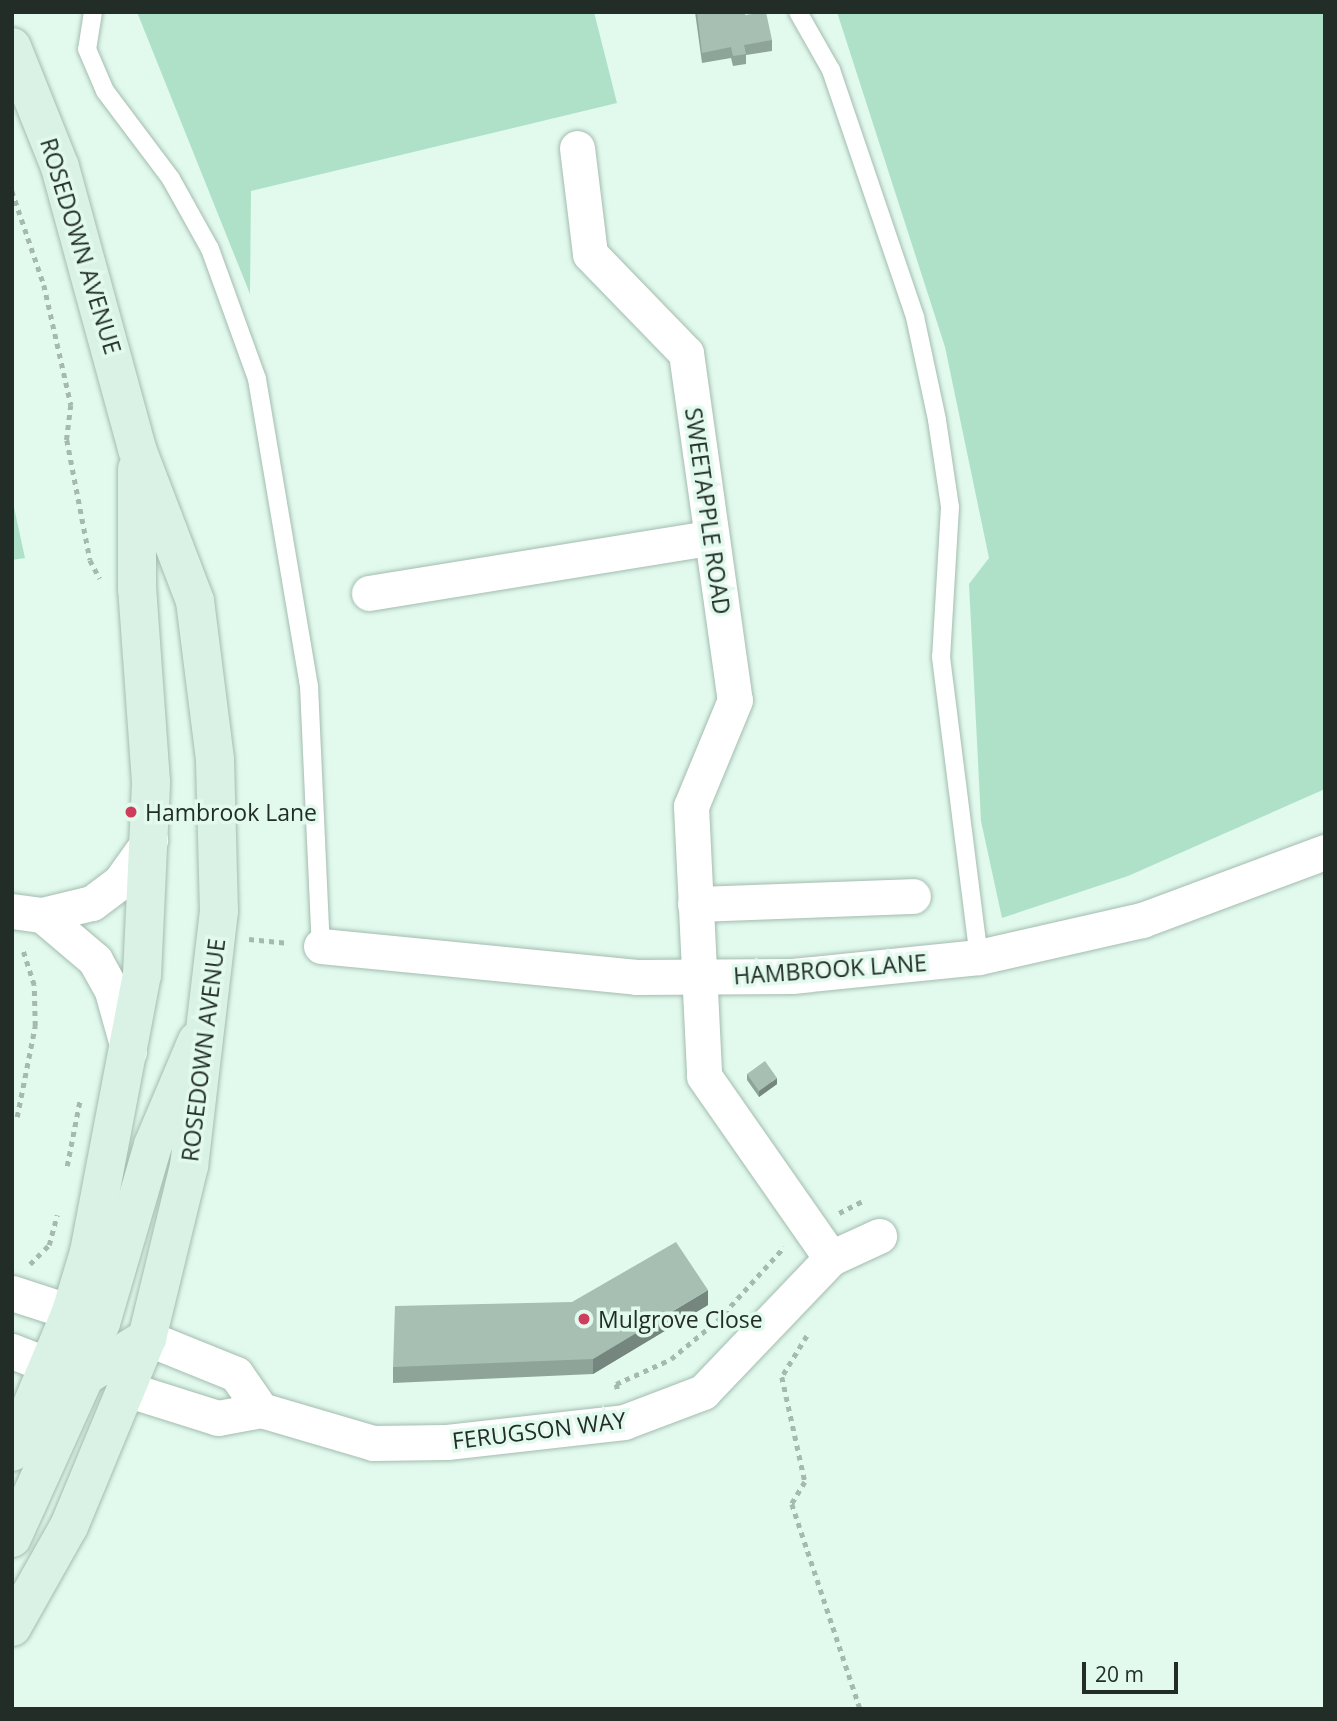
<!DOCTYPE html>
<html>
<head>
<meta charset="utf-8">
<style>
	body { margin:0 }
	#map { position:relative; width:1337px; height:1721px; overflow:hidden; background:#e1faed; font-family:"Open Sans",sans-serif }
	div>[style] { position:absolute }
	[style*='--x'] { left:calc(var(--x)*1px); top:calc(var(--y)*1px); width:calc(var(--w)*1px); rotate:calc(var(--a)*1deg) }
	.green>* { inset:0; background:#afe1c8 }
	.path>* { height:4.5px; margin-top:-2.25px; transform-origin:0; background:repeating-linear-gradient(90deg,#a5b9ae 0 5px,transparent 0 10px) }
	.roads { filter:drop-shadow(0 0 2px #a4bcb0) drop-shadow(0 0 2px #a4bcb0) }
	.lane>* { height:18px; margin:-9px; padding:0 9px; transform-origin:9px; border-radius:9px; background:#fff }
	.street>* { height:35px; margin:-17.5px; padding:0 17.5px; transform-origin:17.5px; border-radius:17.5px; background:#fff }
	.secondary>* { height:38px; margin:-19px; padding:0 19px; transform-origin:19px; border-radius:19px; background:#daf1e6 }
	.wall>* { inset:0; background:#8fa499 }
	.shaded-wall>* { inset:0; background:#74867d }
	.building>* { inset:0; background:#a6bfb2 }
	.dots>* { width:19px; height:19px; translate:-50% -50%; box-sizing:border-box; border:4px solid #e1faed; border-radius:50% }
	span { translate:-50% -50%; white-space:nowrap; text-align:center; line-height:1.15; -webkit-text-stroke:7px #e1faed; paint-order:stroke }
	.street-label { font-size:23px; color:#232d28 }
	.poi-label { font-size:23px; color:#232d28 }
	.left { translate:0 -50%; text-align:left }
	.frame { position:absolute; inset:0; border:14px solid #232d28; pointer-events:none }
	.scale { position:absolute; left:1082px; top:1662px; width:96px; height:32px; box-sizing:border-box; border:4px solid #232d28; border-top:0; padding-left:9px; font-size:21px; line-height:24px; white-space:nowrap; color:#232d28; -webkit-text-stroke:5px #e1faed; paint-order:stroke }
</style>
</head>
<body>
<div id="map">
	<div class="green">
		<i style="clip-path:polygon(137px 12px,594px 12px,617px 103px,251px 191px,250px 294px)"></i>
		<i style="clip-path:polygon(837px 12px,1325px 12px,1325px 789px,1128px 876px,1002px 918px,981px 821px,969px 584px,989px 558px,945px 347px)"></i>
		<i style="clip-path:polygon(12px 498px,25px 558px,12px 560px)"></i>
	</div>
	<div class="path">
		<i style="--x:12;--y:191;--w:99;--a:71.2"></i>
		<i style="--x:44;--y:285;--w:123;--a:77.3"></i>
		<i style="--x:71;--y:405;--w:35;--a:97"></i>
		<i style="--x:67;--y:440;--w:122;--a:79.1"></i>
		<i style="--x:90;--y:560;--w:21;--a:62"></i>
		<i style="--x:249;--y:939;--w:40;--a:5.7"></i>
		<i style="--x:17;--y:1117;--w:93;--a:-78.8"></i>
		<i style="--x:35;--y:1026;--w:41;--a:-91.4"></i>
		<i style="--x:34;--y:985;--w:39;--a:-108"></i>
		<i style="--x:67;--y:1166;--w:67;--a:-78.9"></i>
		<i style="--x:839;--y:1213;--w:27;--a:-27"></i>
		<i style="--x:30;--y:1264;--w:27;--a:-45"></i>
		<i style="--x:49;--y:1245;--w:31;--a:-75"></i>
		<i style="--x:807;--y:1336;--w:48;--a:121.4"></i>
		<i style="--x:782;--y:1377;--w:107;--a:77.6"></i>
		<i style="--x:805;--y:1482;--w:26;--a:121"></i>
		<i style="--x:792;--y:1504;--w:216;--a:71.6"></i>
		<i style="--x:617;--y:1389;--w:5;--a:-101"></i>
		<i style="--x:616;--y:1384;--w:60;--a:-24.4"></i>
		<i style="--x:671;--y:1359;--w:60;--a:-39.6"></i>
		<i style="--x:717;--y:1321;--w:100;--a:-47.8"></i>
	</div>
	<div class="roads">
		<div class="lane">
			<i style="--x:93;--y:12;--w:37;--a:99"></i>
			<i style="--x:87;--y:49;--w:46;--a:66.8"></i>
			<i style="--x:105;--y:91;--w:110;--a:53.1"></i>
			<i style="--x:171;--y:179;--w:80;--a:60.9"></i>
			<i style="--x:210;--y:249;--w:138;--a:70.1"></i>
			<i style="--x:257;--y:379;--w:311;--a:80.4"></i>
			<i style="--x:309;--y:686;--w:260;--a:87.4"></i>
			<i style="--x:798;--y:12;--w:67;--a:60.4"></i>
			<i style="--x:831;--y:70;--w:261;--a:71.2"></i>
			<i style="--x:915;--y:317;--w:105;--a:77.9"></i>
			<i style="--x:937;--y:420;--w:88;--a:81.5"></i>
			<i style="--x:950;--y:507;--w:150;--a:93.4"></i>
			<i style="--x:941;--y:657;--w:302;--a:82.8"></i>
		</div>
		<div class="street">
			<i style="--x:577;--y:148;--w:107;--a:83"></i>
			<i style="--x:590;--y:254;--w:138;--a:45.9"></i>
			<i style="--x:686;--y:353;--w:350;--a:82"></i>
			<i style="--x:735;--y:700;--w:115;--a:112.5"></i>
			<i style="--x:691;--y:806;--w:270;--a:87.2"></i>
			<i style="--x:704;--y:1076;--w:222;--a:55.1"></i>
			<i style="--x:369;--y:593;--w:345;--a:-9.2"></i>
			<i style="--x:695;--y:904;--w:218;--a:-2.1"></i>
			<i style="--x:12;--y:911;--w:30;--a:8"></i>
			<i style="--x:42;--y:915;--w:51;--a:-13.5"></i>
			<i style="--x:92;--y:903;--w:35;--a:-37"></i>
			<i style="--x:120;--y:882;--w:52;--a:-54.5"></i>
			<i style="--x:42;--y:915;--w:70;--a:40.3"></i>
			<i style="--x:95;--y:960;--w:35;--a:61"></i>
			<i style="--x:112;--y:991;--w:63;--a:74.4"></i>
			<i style="--x:321;--y:946;--w:317;--a:5.6"></i>
			<i style="--x:636;--y:977;--w:156;--a:-0.4"></i>
			<i style="--x:792;--y:976;--w:188;--a:-5.8"></i>
			<i style="--x:979;--y:957;--w:167;--a:-12.8"></i>
			<i style="--x:1142;--y:920;--w:195;--a:-20.4"></i>
			<i style="--x:12;--y:1293;--w:62;--a:17.9"></i>
			<i style="--x:147;--y:1338;--w:96;--a:22"></i>
			<i style="--x:236;--y:1374;--w:44;--a:55.2"></i>
			<i style="--x:12;--y:1351;--w:41;--a:21.5"></i>
			<i style="--x:126;--y:1389;--w:96;--a:17.5"></i>
			<i style="--x:218;--y:1418;--w:44;--a:-10.5"></i>
			<i style="--x:261;--y:1410;--w:117;--a:16.4"></i>
			<i style="--x:373;--y:1443;--w:74;--a:-0.8"></i>
			<i style="--x:447;--y:1442;--w:178;--a:-6.4"></i>
			<i style="--x:624;--y:1422;--w:85;--a:-20.8"></i>
			<i style="--x:703;--y:1392;--w:185;--a:-46.3"></i>
			<i style="--x:831;--y:1258;--w:53;--a:-24.6"></i>
		</div>
		<div class="secondary">
			<i style="--x:12;--y:47;--w:129;--a:68.2"></i>
			<i style="--x:60;--y:167;--w:292;--a:74.7"></i>
			<i style="--x:137;--y:449;--w:163;--a:69.1"></i>
			<i style="--x:195;--y:601;--w:160;--a:82.8"></i>
			<i style="--x:215;--y:760;--w:151;--a:88.5"></i>
			<i style="--x:219;--y:911;--w:257;--a:96.7"></i>
			<i style="--x:189;--y:1166;--w:177;--a:103.7"></i>
			<i style="--x:147;--y:1338;--w:204;--a:112.5"></i>
			<i style="--x:69;--y:1526;--w:116;--a:119.4"></i>
			<i style="--x:54;--y:1362;--w:61;--a:-39.7"></i>
			<i style="--x:101;--y:1323;--w:185;--a:-73.7"></i>
			<i style="--x:153;--y:1145;--w:113;--a:-67.1"></i>
			<i style="--x:12;--y:1452;--w:152;--a:-67.1"></i>
			<i style="--x:71;--y:1312;--w:63;--a:-73.3"></i>
			<i style="--x:89;--y:1252;--w:282;--a:-79.2"></i>
			<i style="--x:142;--y:975;--w:193;--a:-87.3"></i>
			<i style="--x:151;--y:782;--w:194;--a:-94.1"></i>
			<i style="--x:137;--y:589;--w:120;--a:-90"></i>
			<i style="--x:12;--y:1538;--w:178;--a:-65.7"></i>
			<i style="--x:85;--y:1376;--w:73;--a:-31.5"></i>
		</div>
	</div>
	<div class="wall">
		<i style="clip-path:polygon(695px 12px,744px 12px,745px 15px,772px 40px,772px 51px,746px 55px,746px 64px,733px 66px,731px 58px,702px 63px)"></i>
		<i style="clip-path:polygon(747px 1074px,777px 1084px,759px 1097px,747px 1080px)"></i>
		<i style="clip-path:polygon(708px 1305px,593px 1374px,393px 1383px,393px 1367px)"></i>
	</div>
	<div class="shaded-wall">
		<i style="clip-path:polygon(777px 1078px,777px 1084px,759px 1097px,759px 1091px)"></i>
		<i style="clip-path:polygon(708px 1290px,708px 1305px,593px 1374px,593px 1359px)"></i>
	</div>
	<div class="building">
		<i style="clip-path:polygon(697px 12px,744px 12px,745px 15px,766px 12px,772px 40px,744px 45px,746px 54px,733px 56px,731px 47px,702px 53px)"></i>
		<i style="clip-path:polygon(765px 1061px,777px 1078px,759px 1091px,747px 1074px)"></i>
		<i style="clip-path:polygon(676px 1242px,708px 1290px,593px 1359px,393px 1367px,395px 1306px,572px 1302px)"></i>
	</div>
	<div class="dots">
		<i style="left:131px;top:812px;background:#ce3e5c"></i>
		<i style="left:584px;top:1319px;background:#ce3e5c"></i>
	</div>
	<div class="street-label">
		<span style="left:81px;top:246px;rotate:73deg">ROSEDOWN AVENUE</span>
		<span style="left:708px;top:511px;rotate:82deg">SWEETAPPLE ROAD</span>
		<span style="left:830px;top:969px;rotate:-4deg">HAMBROOK LANE</span>
		<span style="left:203px;top:1050px;rotate:-83deg">ROSEDOWN AVENUE</span>
		<span style="left:539px;top:1430px;rotate:-7deg">FERUGSON WAY</span>
	</div>
	<div class="poi-label">
		<span class="left" style="left:145px;top:812px">Hambrook Lane</span>
		<span class="left" style="left:598px;top:1319px">Mulgrove Close</span>
	</div>
	<div class="frame"></div>
	<div class="scale">20 m</div>
</div>
</body>
</html>
